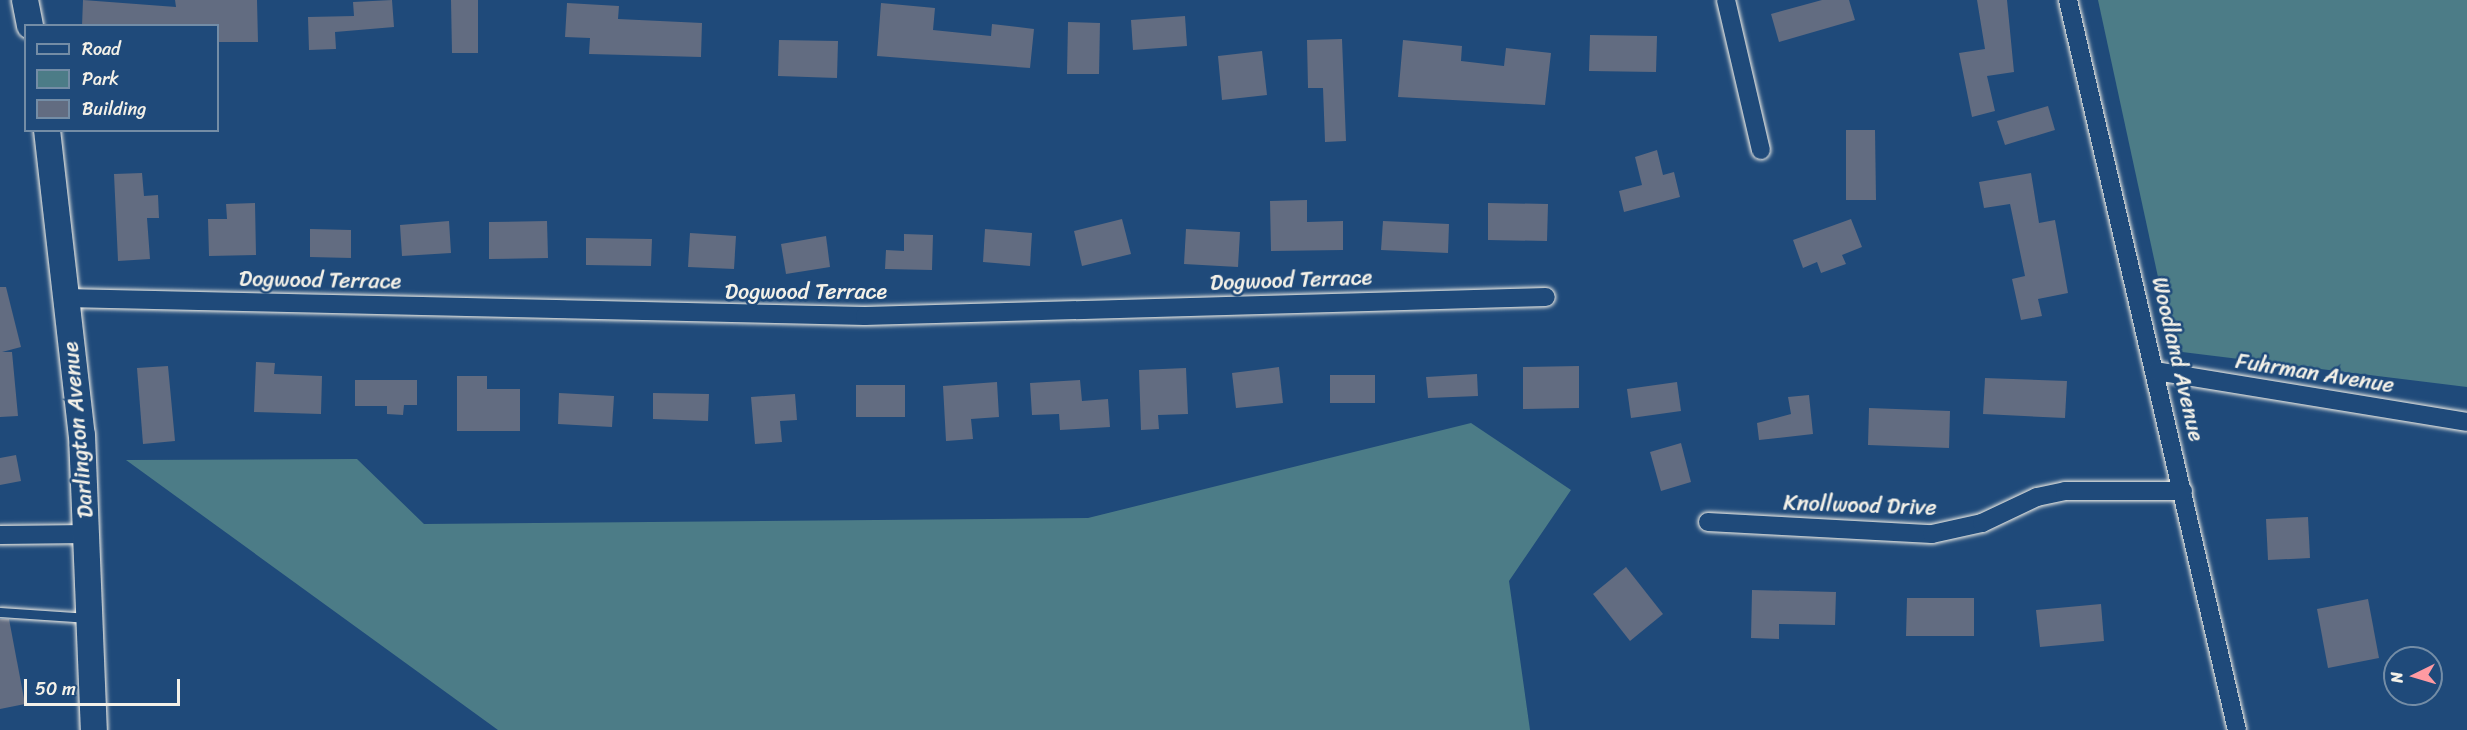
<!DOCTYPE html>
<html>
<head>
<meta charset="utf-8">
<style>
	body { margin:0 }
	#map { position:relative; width:2467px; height:730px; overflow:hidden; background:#1f4a7a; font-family:Sriracha,sans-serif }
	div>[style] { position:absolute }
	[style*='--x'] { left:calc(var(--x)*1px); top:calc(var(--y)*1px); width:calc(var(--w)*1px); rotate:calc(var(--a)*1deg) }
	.green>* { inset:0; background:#4c7c87 }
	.building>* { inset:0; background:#626c81 }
	.roads { filter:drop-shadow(0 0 2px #f4f1e8) drop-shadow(0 0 2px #f4f1e8) }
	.lane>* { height:9px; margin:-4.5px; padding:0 4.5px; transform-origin:4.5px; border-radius:4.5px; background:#1f4a7a }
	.street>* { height:18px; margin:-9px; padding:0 9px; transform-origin:9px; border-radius:9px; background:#1f4a7a }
	.secondary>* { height:26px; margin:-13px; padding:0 13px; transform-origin:13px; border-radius:13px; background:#1f4a7a }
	span { translate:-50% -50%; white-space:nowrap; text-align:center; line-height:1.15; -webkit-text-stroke:5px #1f4a7a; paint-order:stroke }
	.street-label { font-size:22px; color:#f4f1e8 }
	.legend { position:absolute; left:24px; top:24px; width:195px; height:108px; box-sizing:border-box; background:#1f4a7a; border:2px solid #748da6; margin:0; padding:8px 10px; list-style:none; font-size:18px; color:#f4f1e8 }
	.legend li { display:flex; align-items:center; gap:12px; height:30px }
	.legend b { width:30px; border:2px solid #748da6 }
	.north { position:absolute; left:2383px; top:646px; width:60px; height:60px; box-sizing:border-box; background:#1f4a7a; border:2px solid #748da6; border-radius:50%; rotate:265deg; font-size:16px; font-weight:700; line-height:24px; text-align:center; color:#f4f1e8 }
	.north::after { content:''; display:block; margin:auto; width:21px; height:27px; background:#ff9aa2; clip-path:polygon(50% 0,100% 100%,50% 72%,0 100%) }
	.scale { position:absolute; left:24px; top:679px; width:156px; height:27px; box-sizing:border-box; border:3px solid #f4f1e8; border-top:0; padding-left:8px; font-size:18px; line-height:21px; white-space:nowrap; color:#f4f1e8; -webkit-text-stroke:4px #1f4a7a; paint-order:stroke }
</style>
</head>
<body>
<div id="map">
	<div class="green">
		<i style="clip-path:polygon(2098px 0,2467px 0,2467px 387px,2174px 351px)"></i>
		<i style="clip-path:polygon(1471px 423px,1571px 490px,1509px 581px,1530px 730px,498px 730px,126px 460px,357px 459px,424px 524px,1088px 518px)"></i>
	</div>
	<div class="building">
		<i style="clip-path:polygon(83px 0,176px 7px,175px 0,257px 0,258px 42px,218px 42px,218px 26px,82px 26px)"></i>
		<i style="clip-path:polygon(392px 0,394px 27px,335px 32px,336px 49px,309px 50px,308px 17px,354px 16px,353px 2px)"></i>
		<i style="clip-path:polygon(451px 0,478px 0,478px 53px,452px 53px)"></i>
		<i style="clip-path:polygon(1822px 0,1849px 0,1855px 20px,1779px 42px,1771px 14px)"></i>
		<i style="clip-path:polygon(1977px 0,2007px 0,2014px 72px,1987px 76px,1995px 111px,1972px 117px,1959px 53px,1985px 49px)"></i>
		<i style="clip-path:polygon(567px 3px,619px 6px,618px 19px,702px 23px,701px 57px,589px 54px,590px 38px,565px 37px)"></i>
		<i style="clip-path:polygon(881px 3px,935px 8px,933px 30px,991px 36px,992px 24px,1034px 29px,1030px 68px,877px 56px)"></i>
		<i style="clip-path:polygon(1185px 16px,1187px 46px,1133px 50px,1131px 20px)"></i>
		<i style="clip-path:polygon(1068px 22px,1100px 23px,1099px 74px,1067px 74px)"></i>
		<i style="clip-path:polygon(1590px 35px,1657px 36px,1656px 72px,1589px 71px)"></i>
		<i style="clip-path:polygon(1342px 39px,1346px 141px,1325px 142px,1323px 88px,1308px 88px,1307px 40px)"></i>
		<i style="clip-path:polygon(779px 40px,838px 41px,837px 78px,778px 76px)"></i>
		<i style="clip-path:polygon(1403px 40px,1462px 46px,1461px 61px,1504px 66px,1506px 48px,1551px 53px,1545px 105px,1398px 97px)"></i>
		<i style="clip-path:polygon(1262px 51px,1267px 95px,1222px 100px,1218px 56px)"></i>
		<i style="clip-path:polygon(2048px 106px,2055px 130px,2005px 145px,1997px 121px)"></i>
		<i style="clip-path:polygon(1846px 130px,1875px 130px,1876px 200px,1846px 200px)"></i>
		<i style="clip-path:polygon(1657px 150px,1663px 175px,1674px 172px,1680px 197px,1624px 212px,1619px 191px,1642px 185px,1635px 157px)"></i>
		<i style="clip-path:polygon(142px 173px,144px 196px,158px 195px,159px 218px,147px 218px,150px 259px,118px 261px,114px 174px)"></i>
		<i style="clip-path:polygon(2031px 173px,2039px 223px,2055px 220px,2068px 293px,2038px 299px,2042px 316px,2021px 320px,2012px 279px,2025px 276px,2010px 204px,1984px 208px,1979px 182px)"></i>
		<i style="clip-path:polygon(1307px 200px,1307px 222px,1343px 221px,1343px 250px,1271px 251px,1270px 201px)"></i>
		<i style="clip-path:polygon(255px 203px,256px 255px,209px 256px,208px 219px,227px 219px,226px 204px)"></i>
		<i style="clip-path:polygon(1488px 203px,1548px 204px,1547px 241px,1488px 240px)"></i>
		<i style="clip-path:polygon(1122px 219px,1131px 254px,1082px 266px,1074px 231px)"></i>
		<i style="clip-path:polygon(1851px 219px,1862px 247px,1842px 255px,1846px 264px,1821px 273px,1817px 262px,1803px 268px,1793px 240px)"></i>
		<i style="clip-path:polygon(449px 221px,451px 253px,402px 256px,400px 225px)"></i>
		<i style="clip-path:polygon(547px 221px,548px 258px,489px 259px,489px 222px)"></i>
		<i style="clip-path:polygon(1383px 221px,1449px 224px,1448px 253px,1381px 250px)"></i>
		<i style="clip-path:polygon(310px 229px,351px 230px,351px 258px,310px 257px)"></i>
		<i style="clip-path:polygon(985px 229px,1032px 233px,1030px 266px,983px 262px)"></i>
		<i style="clip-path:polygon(1186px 229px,1240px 232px,1238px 267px,1184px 264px)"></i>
		<i style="clip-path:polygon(690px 233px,736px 236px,734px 269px,688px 267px)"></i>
		<i style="clip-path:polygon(904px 234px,933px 235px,932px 270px,885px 269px,886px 250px,904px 251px)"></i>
		<i style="clip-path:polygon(826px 236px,830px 267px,786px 274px,781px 244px)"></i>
		<i style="clip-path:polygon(586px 238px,652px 239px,651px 266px,586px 265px)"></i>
		<i style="clip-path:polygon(0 287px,6px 287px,21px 347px,2px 352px,12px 352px,18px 416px,0 417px)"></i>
		<i style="clip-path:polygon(256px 362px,275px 363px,274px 374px,322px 376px,321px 414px,254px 412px)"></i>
		<i style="clip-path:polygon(168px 366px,175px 441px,143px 444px,137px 368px)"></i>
		<i style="clip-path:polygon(1579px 366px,1579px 408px,1523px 409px,1523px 367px)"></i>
		<i style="clip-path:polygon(1279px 367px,1283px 403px,1236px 408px,1232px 373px)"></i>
		<i style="clip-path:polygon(1186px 368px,1188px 414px,1158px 415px,1159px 429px,1141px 430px,1139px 370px)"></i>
		<i style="clip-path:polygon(1477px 374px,1478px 396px,1428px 398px,1426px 377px)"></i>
		<i style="clip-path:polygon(1330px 375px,1375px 375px,1375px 403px,1330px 403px)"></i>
		<i style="clip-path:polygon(457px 376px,487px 376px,487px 389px,520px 389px,520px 431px,457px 431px)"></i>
		<i style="clip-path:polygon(1985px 378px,2067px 381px,2065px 418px,1983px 414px)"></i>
		<i style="clip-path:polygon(355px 380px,417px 380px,417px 405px,404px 405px,403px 415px,387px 414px,387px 406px,355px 406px)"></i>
		<i style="clip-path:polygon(1080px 380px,1082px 401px,1108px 399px,1110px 427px,1060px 430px,1059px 414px,1032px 415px,1030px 383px)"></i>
		<i style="clip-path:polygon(997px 382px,999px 417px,971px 419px,973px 439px,946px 441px,943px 386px)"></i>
		<i style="clip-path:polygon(1677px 382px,1681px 411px,1631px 418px,1627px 389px)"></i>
		<i style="clip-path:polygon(856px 385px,905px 385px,905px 417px,856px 417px)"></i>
		<i style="clip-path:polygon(559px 393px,614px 396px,612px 427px,558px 424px)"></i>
		<i style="clip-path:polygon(653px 393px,709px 394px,708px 421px,653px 419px)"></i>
		<i style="clip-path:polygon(795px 394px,797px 420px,780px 421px,782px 442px,755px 444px,751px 397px)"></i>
		<i style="clip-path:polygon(1809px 395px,1813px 434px,1759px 440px,1757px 423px,1791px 414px,1788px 397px)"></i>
		<i style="clip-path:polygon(1869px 408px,1950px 411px,1949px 448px,1868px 445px)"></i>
		<i style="clip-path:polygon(1681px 443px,1691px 482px,1661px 491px,1650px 452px)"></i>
		<i style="clip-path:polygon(16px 455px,21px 481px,0 485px,0 458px)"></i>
		<i style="clip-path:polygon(2308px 517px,2310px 558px,2268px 560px,2266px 519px)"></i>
		<i style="clip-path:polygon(1626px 567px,1663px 614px,1630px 641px,1593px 594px)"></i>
		<i style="clip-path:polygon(1752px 590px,1836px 592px,1835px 625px,1779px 624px,1779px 639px,1751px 638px)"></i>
		<i style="clip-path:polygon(1907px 598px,1974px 598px,1974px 636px,1906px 636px)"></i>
		<i style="clip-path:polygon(2368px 599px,2379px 658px,2328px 668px,2317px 609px)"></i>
		<i style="clip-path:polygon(2101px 604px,2104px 641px,2040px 647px,2036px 610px)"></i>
		<i style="clip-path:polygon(0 619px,9px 619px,25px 704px,0 709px)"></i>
	</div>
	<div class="roads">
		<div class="lane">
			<i style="--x:0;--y:612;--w:89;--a:3.9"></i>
		</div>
		<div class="street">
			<i style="--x:1726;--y:0;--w:154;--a:76.9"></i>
			<i style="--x:2068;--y:0;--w:749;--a:76.97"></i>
			<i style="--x:65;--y:298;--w:800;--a:1.29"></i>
			<i style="--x:865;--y:316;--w:681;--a:-1.6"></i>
			<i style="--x:2156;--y:371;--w:315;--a:9.3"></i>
			<i style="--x:1708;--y:522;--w:224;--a:3.1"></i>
			<i style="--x:1932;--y:534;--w:51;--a:-12.4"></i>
			<i style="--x:1982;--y:523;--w:61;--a:-25.3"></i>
			<i style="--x:2037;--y:497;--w:29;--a:-12"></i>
			<i style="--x:2065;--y:491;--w:118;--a:0"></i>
			<i style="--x:0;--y:535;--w:88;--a:-0.7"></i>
		</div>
		<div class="secondary">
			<i style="--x:25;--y:0;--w:26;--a:79"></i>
			<i style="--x:47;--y:130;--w:307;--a:83.5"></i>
			<i style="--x:82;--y:435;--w:295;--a:87.7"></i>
		</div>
	</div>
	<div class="street-label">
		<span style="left:320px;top:280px;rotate:1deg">Dogwood Terrace</span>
		<span style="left:1291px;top:280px;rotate:-2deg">Dogwood Terrace</span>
		<span style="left:806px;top:292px">Dogwood Terrace</span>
		<span style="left:2178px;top:359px;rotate:77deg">Woodland Avenue</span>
		<span style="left:2315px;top:373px;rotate:9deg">Fuhrman Avenue</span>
		<span style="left:78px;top:430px;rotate:-95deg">Darlington Avenue</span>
		<span style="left:1860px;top:505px;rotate:2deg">Knollwood Drive</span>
	</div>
	<ul class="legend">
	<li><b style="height:8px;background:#1f4a7a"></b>Road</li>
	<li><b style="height:16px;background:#4c7c87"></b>Park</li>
	<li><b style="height:16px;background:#626c81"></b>Building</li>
	</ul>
	<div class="north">N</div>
	<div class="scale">50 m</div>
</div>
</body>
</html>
